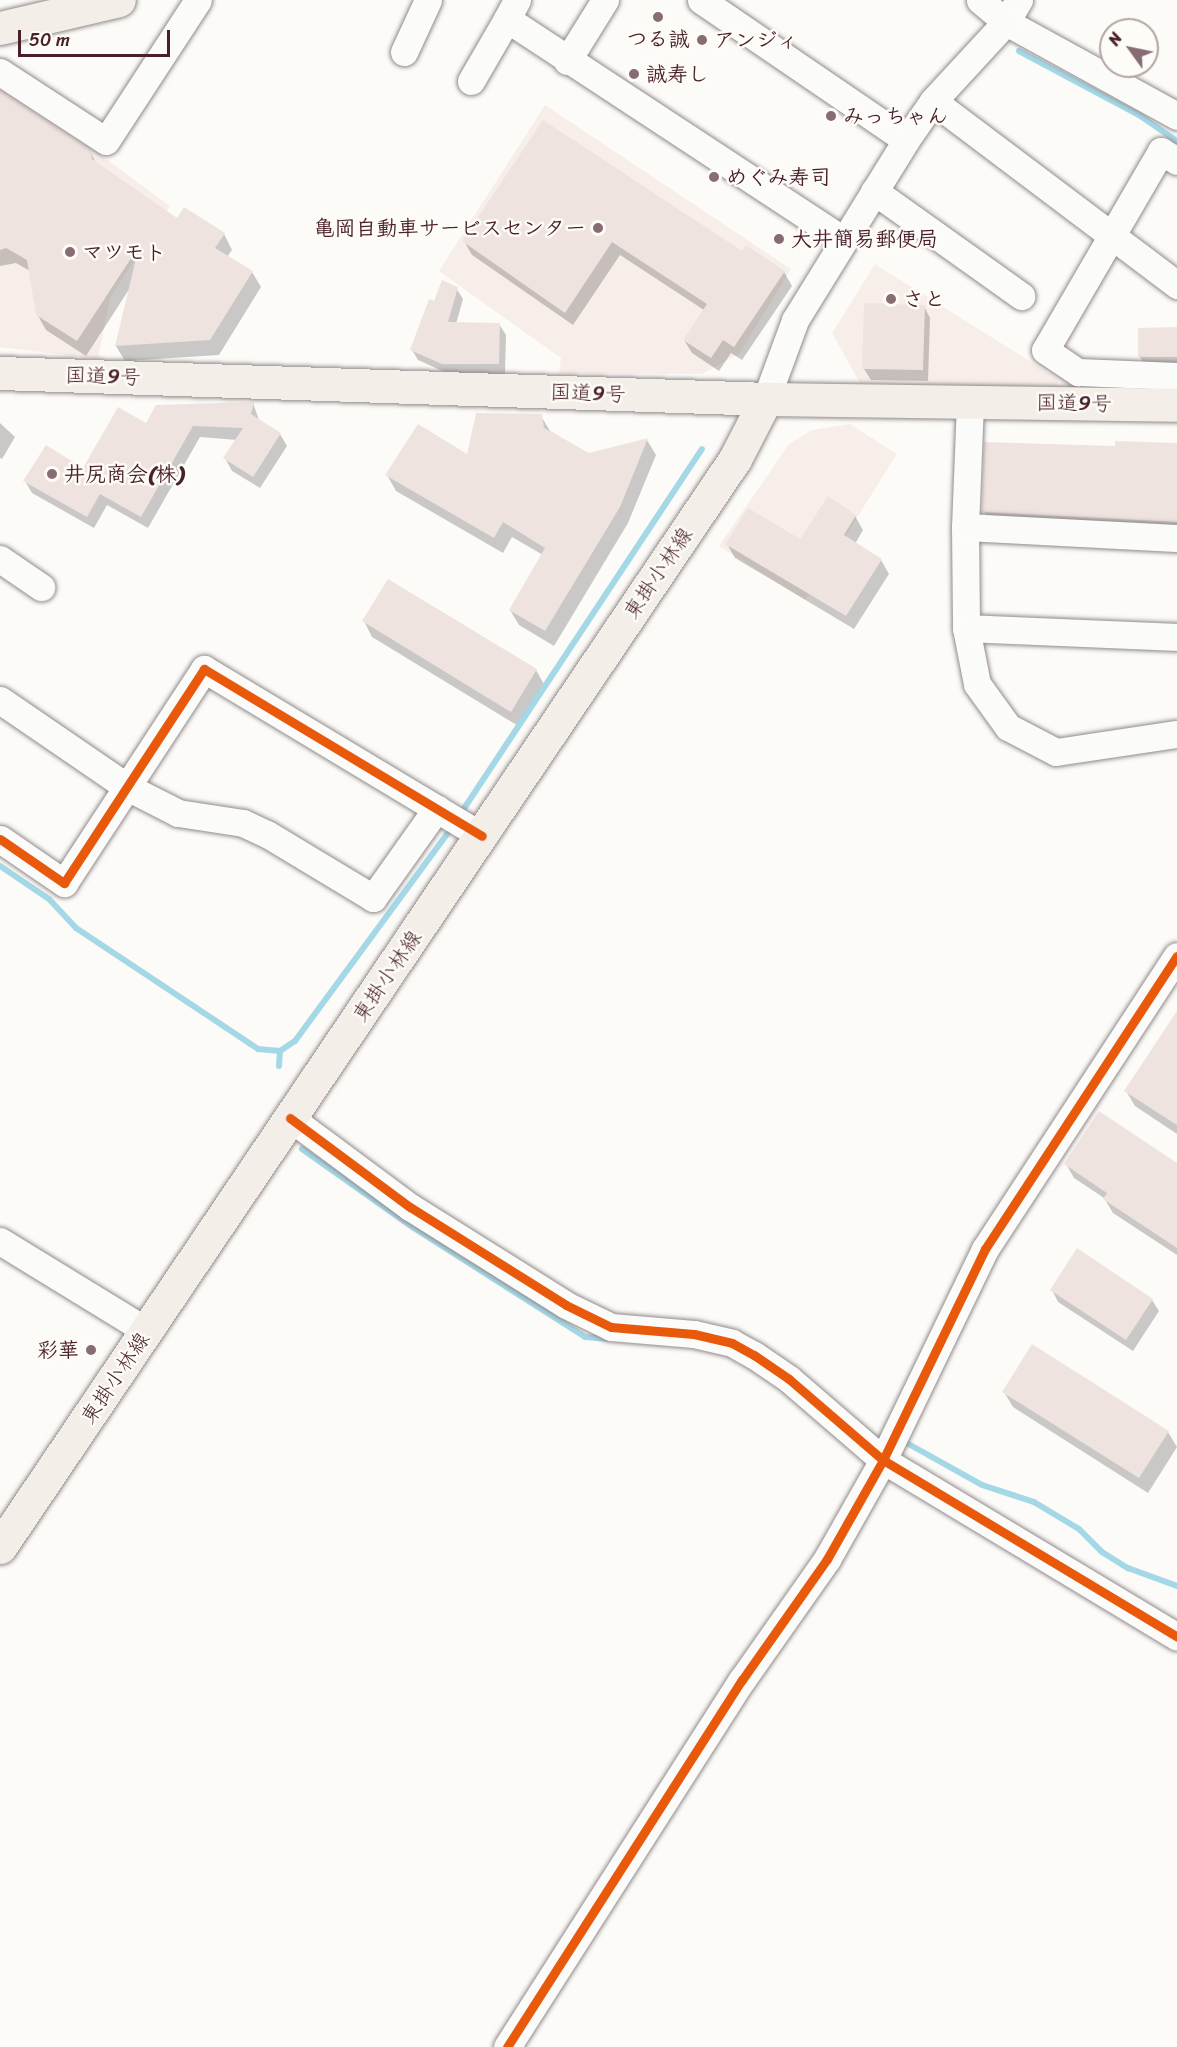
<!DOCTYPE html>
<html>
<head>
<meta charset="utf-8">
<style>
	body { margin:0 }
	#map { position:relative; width:1177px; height:2047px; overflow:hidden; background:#fcfbf8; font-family:Sriracha,"Klee One",sans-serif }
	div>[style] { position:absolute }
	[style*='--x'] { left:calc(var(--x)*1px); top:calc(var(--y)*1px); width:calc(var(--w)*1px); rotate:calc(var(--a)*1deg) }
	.built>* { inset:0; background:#f8eee9 }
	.shadow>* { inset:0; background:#0003 }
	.stream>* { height:6px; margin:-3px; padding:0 3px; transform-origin:3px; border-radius:3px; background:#a4d8e7 }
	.building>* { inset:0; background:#efe3e0 }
	.roads { filter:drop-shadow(0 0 2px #928a8b) drop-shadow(0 0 2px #928a8b) }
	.minor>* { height:27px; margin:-13.5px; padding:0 13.5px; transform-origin:13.5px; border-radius:13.5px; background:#fbfbf9 }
	.major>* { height:33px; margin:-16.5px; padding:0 16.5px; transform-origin:16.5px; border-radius:16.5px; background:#f3eee8 }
	.highway>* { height:33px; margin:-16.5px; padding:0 16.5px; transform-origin:16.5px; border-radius:16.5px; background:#f3eee8 }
	.cycleway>* { height:9px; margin:-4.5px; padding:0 4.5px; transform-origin:4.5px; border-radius:4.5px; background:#e8590c }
	.dots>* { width:16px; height:16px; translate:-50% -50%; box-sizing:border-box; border:3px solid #fdfcf7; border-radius:50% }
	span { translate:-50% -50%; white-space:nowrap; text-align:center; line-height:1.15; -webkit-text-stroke:5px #fdfcf7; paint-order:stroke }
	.poi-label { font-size:21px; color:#4a1f2b; font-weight:700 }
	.left { translate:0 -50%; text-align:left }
	.right { translate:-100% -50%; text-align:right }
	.street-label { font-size:21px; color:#4a1f2b }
	.north { position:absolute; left:1099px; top:18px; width:60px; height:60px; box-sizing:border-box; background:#fdfcf7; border:2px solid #b5a4a5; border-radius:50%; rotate:303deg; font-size:16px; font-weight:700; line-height:24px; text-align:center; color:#4a1f2b }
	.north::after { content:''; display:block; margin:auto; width:21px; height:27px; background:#886c73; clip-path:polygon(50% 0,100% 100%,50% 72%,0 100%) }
	.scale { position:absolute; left:18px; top:30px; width:152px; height:27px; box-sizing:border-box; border:3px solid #4a1f2b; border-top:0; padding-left:8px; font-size:18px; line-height:21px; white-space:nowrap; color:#4a1f2b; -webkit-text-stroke:4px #fdfcf7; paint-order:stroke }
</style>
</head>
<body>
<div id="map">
	<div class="built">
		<i style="clip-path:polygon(0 81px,170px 206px,110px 298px,98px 359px,0 347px)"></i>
		<i style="clip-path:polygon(545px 105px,791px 269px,739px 354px,702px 374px,559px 373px,561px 358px,439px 271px)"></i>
		<i style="clip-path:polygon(875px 264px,1058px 379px,1058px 390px,860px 383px,832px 333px)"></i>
		<i style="clip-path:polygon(850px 424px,897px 454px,805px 600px,719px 546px,789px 444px,812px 430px)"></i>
	</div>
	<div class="shadow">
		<i style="clip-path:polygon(0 93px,90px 151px,97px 165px,178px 220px,224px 234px,232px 250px,227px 257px,252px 272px,261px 287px,219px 355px,125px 361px,116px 346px,130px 288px,86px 356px,46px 330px,37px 314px,30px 271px,16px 263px,0 266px)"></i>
		<i style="clip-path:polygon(544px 122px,743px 253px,784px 272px,792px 286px,742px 360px,731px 353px,719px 371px,692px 353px,684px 340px,704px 310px,620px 255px,573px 325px,472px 255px,464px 241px)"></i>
		<i style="clip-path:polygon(456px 288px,463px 299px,456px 324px,499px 324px,506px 335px,505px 375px,449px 374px,418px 360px,412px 350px,434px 302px)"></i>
		<i style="clip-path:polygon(924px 306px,930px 318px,928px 381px,871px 380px,864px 369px)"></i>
		<i style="clip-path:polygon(1177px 329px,1177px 366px,1145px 365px,1140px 357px)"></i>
		<i style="clip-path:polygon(253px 403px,259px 420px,280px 434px,287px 446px,260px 488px,232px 471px,225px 458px,237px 440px,200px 437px,148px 528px,107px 505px,94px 528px,32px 493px,25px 481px,84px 470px,146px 426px)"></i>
		<i style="clip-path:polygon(541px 416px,550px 431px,589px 454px,647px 440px,656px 455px,628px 523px,554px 646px,519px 625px,510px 610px,543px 555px,512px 537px,503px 553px,396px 491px,387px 475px,468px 456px)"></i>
		<i style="clip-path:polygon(0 423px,15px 437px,2px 459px,0 458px)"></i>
		<i style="clip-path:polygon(1177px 445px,1177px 536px,993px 527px,984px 512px)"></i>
		<i style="clip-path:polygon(855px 516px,863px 530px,855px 544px,881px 560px,889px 574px,854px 629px,735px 558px,727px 544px,801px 541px)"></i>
		<i style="clip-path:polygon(388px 581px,536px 670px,545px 686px,520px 727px,372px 637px,364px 621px)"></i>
		<i style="clip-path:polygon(1177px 1014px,1177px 1134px,1135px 1106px,1126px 1091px)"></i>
		<i style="clip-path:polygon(1066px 1164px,1177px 1164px,1177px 1255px,1113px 1213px,1104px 1198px,1074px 1178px)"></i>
		<i style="clip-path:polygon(1052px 1290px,1152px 1300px,1159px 1311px,1133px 1351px,1058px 1302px)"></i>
		<i style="clip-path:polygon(1004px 1392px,1168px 1432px,1177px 1447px,1148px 1493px,1013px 1407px)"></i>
	</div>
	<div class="stream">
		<i style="--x:1019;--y:51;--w:136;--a:28.1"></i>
		<i style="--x:1139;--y:115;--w:46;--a:34.4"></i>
		<i style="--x:459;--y:816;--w:440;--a:-56.5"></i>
		<i style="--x:0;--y:866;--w:59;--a:34"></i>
		<i style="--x:49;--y:899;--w:40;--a:47"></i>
		<i style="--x:76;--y:928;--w:219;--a:33.6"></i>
		<i style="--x:258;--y:1049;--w:22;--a:5"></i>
		<i style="--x:280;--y:1051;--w:18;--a:-34"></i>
		<i style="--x:295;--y:1041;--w:265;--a:-53.7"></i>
		<i style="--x:279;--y:1066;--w:15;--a:-86"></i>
		<i style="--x:302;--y:1149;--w:137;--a:35.2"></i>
		<i style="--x:414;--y:1228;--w:203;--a:32.5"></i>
		<i style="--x:585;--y:1337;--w:21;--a:5"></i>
		<i style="--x:905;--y:1442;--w:88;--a:29.2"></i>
		<i style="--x:982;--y:1485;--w:55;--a:18.1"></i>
		<i style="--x:1034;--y:1502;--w:52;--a:31"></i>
		<i style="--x:1079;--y:1529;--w:33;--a:45"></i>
		<i style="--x:1102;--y:1552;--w:31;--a:32"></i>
		<i style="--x:1128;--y:1568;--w:52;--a:20.2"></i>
	</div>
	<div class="building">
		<i style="clip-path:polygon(0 91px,91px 150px,92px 159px,177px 218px,184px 207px,225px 233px,215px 248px,253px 271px,210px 340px,115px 346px,139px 246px,77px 341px,36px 315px,27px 260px,6px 248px,0 250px)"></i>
		<i style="clip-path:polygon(543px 120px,742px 251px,746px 245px,785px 271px,734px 347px,723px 340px,711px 358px,683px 340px,707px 304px,612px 242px,565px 313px,462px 241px)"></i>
		<i style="clip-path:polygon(442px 280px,458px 287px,448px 322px,500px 323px,499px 364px,442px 364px,410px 350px,429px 299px,434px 301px)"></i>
		<i style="clip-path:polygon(864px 303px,925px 305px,923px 370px,862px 369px)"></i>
		<i style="clip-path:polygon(1177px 327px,1177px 357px,1138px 357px,1138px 328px)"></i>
		<i style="clip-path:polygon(254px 402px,251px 414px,281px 433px,253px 477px,223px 458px,243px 428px,193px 426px,141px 517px,100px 494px,87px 517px,23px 481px,46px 445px,83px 468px,118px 407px,146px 423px,156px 405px)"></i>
		<i style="clip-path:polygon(476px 413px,542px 414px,544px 428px,589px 453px,648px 438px,620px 507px,545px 631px,509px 610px,545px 548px,503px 522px,494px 538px,385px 475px,418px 424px,467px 454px)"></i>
		<i style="clip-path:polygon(1115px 441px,1177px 443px,1177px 522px,982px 512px,984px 442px,1115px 446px)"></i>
		<i style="clip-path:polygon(828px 496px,856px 515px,844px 535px,882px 559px,846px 616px,725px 544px,748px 508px,800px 539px)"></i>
		<i style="clip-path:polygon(388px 579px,537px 669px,511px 712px,362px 621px)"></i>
		<i style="clip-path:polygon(1177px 1011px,1177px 1125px,1124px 1091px)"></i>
		<i style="clip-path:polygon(1099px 1111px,1177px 1163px,1177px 1248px,1103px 1199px,1107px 1193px,1064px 1164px)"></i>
		<i style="clip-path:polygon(1077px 1248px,1153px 1299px,1126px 1340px,1050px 1290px)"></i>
		<i style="clip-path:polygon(1032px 1344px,1169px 1431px,1139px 1478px,1002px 1392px)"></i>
	</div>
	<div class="roads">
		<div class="minor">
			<i style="--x:517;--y:0;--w:21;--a:118"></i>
			<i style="--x:507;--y:19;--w:402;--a:33.3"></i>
			<i style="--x:701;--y:0;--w:248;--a:34.3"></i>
			<i style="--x:1019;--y:0;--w:26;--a:121"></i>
			<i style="--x:1006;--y:22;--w:195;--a:28.8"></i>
			<i style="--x:404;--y:52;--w:57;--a:-65.2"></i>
			<i style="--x:567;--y:61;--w:72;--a:-58.1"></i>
			<i style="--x:0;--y:72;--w:126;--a:33.1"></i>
			<i style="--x:106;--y:141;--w:168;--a:-56.9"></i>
			<i style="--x:471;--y:81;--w:72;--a:-59.9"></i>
			<i style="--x:933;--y:101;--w:306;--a:37"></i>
			<i style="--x:1177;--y:161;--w:19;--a:-148"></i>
			<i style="--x:1161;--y:151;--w:230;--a:120.2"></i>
			<i style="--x:1045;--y:350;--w:40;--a:34"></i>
			<i style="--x:1078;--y:372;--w:99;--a:2.3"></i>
			<i style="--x:874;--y:191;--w:181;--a:35.5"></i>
			<i style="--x:766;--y:399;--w:84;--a:-69.8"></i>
			<i style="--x:795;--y:320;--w:211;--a:-58.3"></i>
			<i style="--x:906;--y:140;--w:47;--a:-55.3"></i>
			<i style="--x:933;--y:101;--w:108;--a:-47.3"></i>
			<i style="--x:1006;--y:22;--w:34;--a:-140"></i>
			<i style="--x:970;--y:403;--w:124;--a:92.3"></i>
			<i style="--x:965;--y:527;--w:101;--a:89.4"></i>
			<i style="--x:966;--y:628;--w:57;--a:78.9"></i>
			<i style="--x:977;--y:684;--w:53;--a:54.2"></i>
			<i style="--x:1008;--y:727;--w:54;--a:27.5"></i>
			<i style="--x:1056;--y:752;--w:122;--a:-8.5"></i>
			<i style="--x:965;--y:527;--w:212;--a:3"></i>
			<i style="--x:0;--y:559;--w:50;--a:34.3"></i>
			<i style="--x:966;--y:628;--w:211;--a:2.4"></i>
			<i style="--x:0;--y:700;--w:154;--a:34.4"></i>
			<i style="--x:127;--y:787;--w:57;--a:27"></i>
			<i style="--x:178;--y:813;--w:66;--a:8.7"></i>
			<i style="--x:243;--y:823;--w:26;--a:25"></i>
			<i style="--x:267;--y:834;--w:124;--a:31.1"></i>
			<i style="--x:373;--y:898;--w:110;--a:-54.6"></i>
			<i style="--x:0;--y:839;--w:78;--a:34.5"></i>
			<i style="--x:64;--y:883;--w:256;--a:-56.8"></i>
			<i style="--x:204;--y:669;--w:324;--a:31"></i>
			<i style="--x:290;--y:1118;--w:149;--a:36.6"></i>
			<i style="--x:410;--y:1207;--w:184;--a:32.1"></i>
			<i style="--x:566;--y:1305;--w:50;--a:26.1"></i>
			<i style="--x:611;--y:1327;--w:83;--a:4.8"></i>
			<i style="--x:694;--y:1334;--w:39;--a:13"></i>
			<i style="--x:732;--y:1343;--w:25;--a:29"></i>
			<i style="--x:754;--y:1355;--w:42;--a:34.4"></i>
			<i style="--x:789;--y:1379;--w:124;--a:40.8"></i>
			<i style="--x:883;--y:1460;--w:343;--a:31"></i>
			<i style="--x:0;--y:1241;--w:172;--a:31.5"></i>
			<i style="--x:507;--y:2047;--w:436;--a:-57.4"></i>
			<i style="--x:742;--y:1680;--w:148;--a:-54.9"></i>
			<i style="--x:827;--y:1559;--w:114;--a:-60.5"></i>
			<i style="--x:883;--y:1460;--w:234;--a:-64.2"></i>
			<i style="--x:985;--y:1249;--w:350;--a:-56.8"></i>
		</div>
		<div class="major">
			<i style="--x:0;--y:28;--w:122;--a:-13.2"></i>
			<i style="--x:0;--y:1547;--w:1313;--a:-55.96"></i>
			<i style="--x:735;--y:459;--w:68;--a:-62.7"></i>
		</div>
		<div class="highway">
			<i style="--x:0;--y:373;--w:766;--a:1.94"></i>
			<i style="--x:766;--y:399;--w:411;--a:0.8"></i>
		</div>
	</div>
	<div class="cycleway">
		<i style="--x:0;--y:839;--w:78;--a:34.5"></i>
		<i style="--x:64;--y:883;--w:256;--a:-56.8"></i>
		<i style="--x:204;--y:669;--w:324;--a:31"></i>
		<i style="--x:290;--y:1118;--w:149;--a:36.6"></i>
		<i style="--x:410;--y:1207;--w:184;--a:32.1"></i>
		<i style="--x:566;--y:1305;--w:50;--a:26.1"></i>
		<i style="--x:611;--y:1327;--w:83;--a:4.8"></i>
		<i style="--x:694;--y:1334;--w:39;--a:13"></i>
		<i style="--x:732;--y:1343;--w:25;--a:29"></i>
		<i style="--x:754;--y:1355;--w:42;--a:34.4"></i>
		<i style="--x:789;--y:1379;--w:124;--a:40.8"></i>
		<i style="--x:883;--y:1460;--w:343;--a:31"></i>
		<i style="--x:507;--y:2047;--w:436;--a:-57.4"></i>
		<i style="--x:742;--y:1680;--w:148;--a:-54.9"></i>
		<i style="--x:827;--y:1559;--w:114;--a:-60.5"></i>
		<i style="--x:883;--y:1460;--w:234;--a:-64.2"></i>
		<i style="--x:985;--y:1249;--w:350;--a:-56.8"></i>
	</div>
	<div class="dots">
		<i style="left:658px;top:17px;background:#886c73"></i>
		<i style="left:702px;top:40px;background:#886c73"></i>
		<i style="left:634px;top:74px;background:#886c73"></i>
		<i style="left:831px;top:116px;background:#886c73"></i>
		<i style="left:714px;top:177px;background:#886c73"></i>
		<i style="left:598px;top:228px;background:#886c73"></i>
		<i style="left:779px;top:239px;background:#886c73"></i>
		<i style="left:70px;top:252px;background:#886c73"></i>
		<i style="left:891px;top:299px;background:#886c73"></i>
		<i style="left:52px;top:474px;background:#886c73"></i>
		<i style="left:91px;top:1350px;background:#886c73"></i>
	</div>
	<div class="poi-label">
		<span style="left:658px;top:39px">つる誠</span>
		<span class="left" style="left:714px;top:40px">アンジィ</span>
		<span class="left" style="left:646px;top:74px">誠寿し</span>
		<span class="left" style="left:843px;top:116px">みっちゃん</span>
		<span class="left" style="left:726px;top:177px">めぐみ寿司</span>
		<span class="right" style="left:586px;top:228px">亀岡自動車サービスセンター</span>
		<span class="left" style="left:791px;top:239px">大井簡易郵便局</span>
		<span class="left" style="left:82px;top:252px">マツモト</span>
		<span class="left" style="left:903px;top:299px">さと</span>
		<span class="left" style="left:64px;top:474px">井尻商会(株)</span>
		<span class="right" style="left:79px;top:1350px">彩華</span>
	</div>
	<div class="street-label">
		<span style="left:103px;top:376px;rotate:2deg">国道9号</span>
		<span style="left:588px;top:393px;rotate:2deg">国道9号</span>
		<span style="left:1074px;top:403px;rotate:1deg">国道9号</span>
		<span style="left:658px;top:573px;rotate:-56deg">東掛小林線</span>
		<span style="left:387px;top:976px;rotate:-56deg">東掛小林線</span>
		<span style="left:115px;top:1378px;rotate:-56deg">東掛小林線</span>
	</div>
	<div class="north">N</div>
	<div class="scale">50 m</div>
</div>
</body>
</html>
